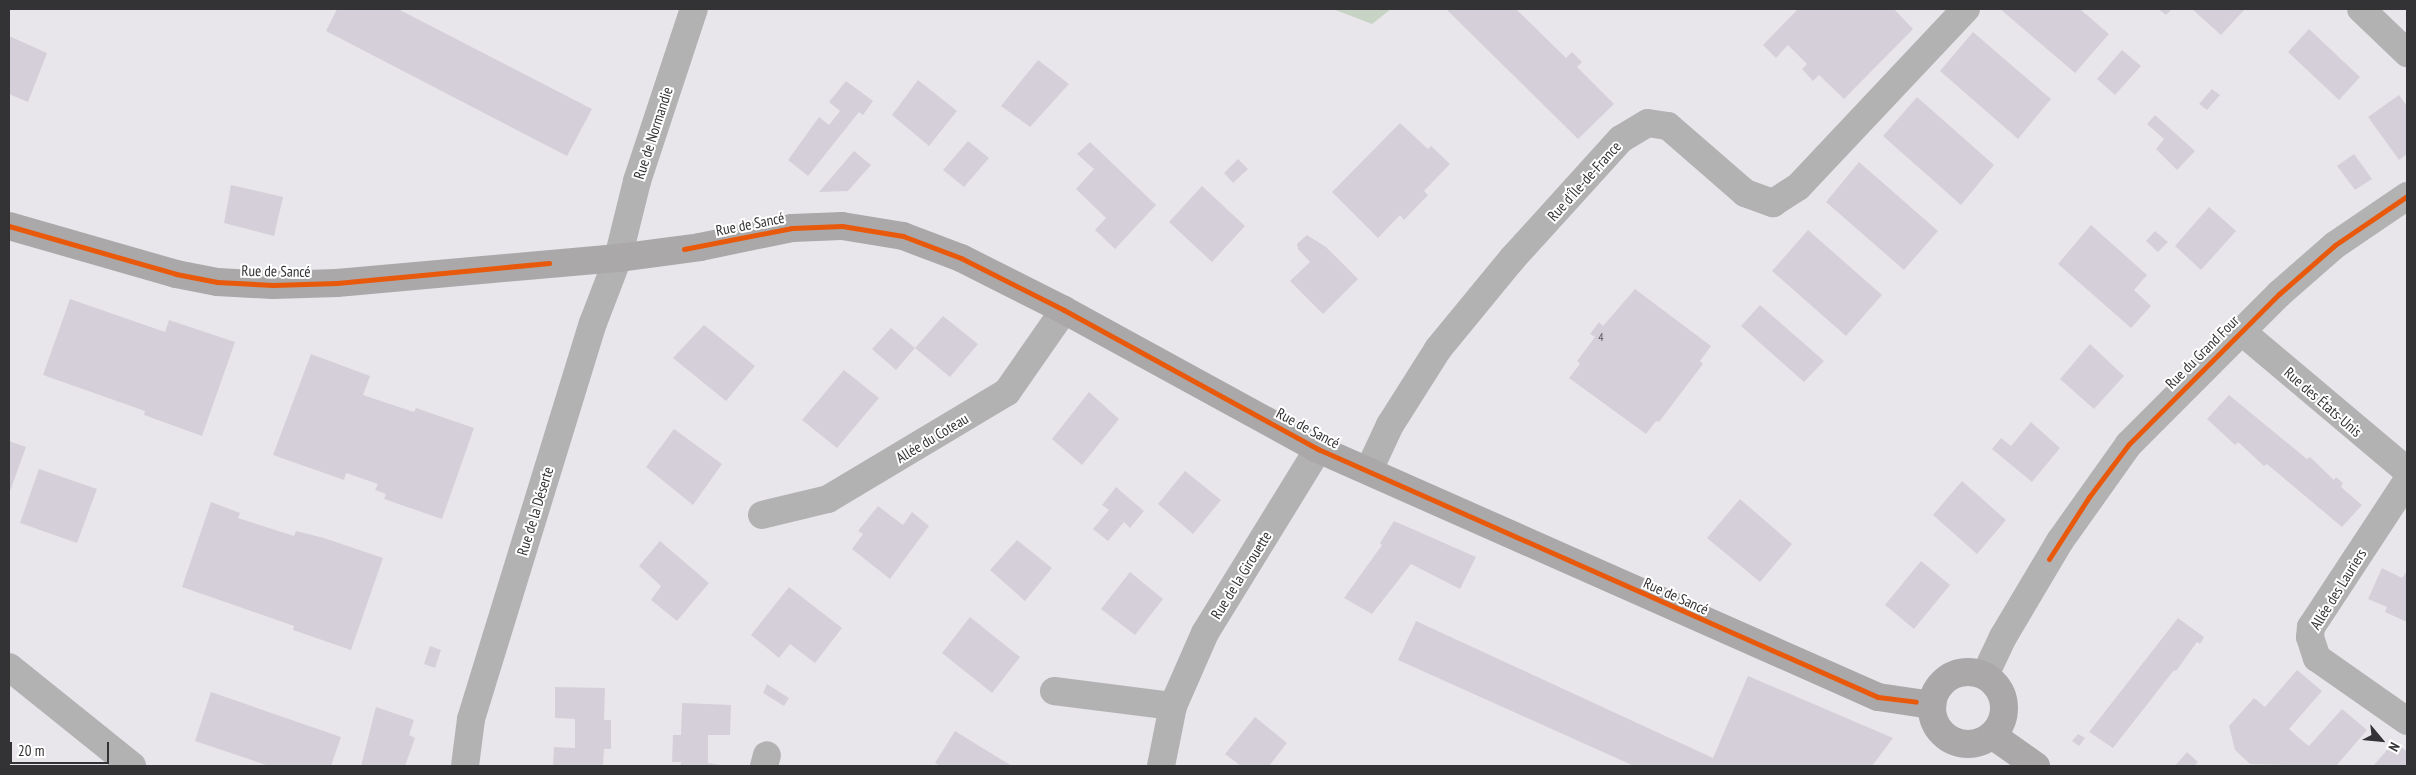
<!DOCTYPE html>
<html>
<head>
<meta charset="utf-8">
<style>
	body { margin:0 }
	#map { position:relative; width:2416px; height:775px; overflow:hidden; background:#e9e6eb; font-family:"PT Sans Narrow",sans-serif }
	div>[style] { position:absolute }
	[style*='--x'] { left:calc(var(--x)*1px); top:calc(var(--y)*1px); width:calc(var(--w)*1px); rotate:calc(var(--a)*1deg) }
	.green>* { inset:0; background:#c7d3c5 }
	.building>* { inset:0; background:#d5cfd9 }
	.street>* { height:28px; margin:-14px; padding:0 14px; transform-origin:14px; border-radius:14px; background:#b3b2b3 }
	.secondary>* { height:28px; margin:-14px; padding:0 14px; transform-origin:14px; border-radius:14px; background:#aaa8a9 }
	.secondary>.ring { margin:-14px; padding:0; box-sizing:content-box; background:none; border:28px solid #aaa8a9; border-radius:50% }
	.cycleway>* { height:5px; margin:-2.5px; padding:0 2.5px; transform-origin:2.5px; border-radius:2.5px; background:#e8590c }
	span { translate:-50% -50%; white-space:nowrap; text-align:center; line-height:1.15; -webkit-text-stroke:4px #fff; paint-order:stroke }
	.number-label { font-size:12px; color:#5c595e }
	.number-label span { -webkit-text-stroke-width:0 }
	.street-label { font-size:15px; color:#333235 }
	.frame { position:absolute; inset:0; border:10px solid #333235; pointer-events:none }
	.north { position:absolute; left:2356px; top:715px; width:50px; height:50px; -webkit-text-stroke:4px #fff; paint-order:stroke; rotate:118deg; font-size:14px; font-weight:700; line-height:20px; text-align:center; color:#333235 }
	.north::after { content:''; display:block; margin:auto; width:18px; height:22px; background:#333235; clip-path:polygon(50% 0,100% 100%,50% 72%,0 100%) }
	.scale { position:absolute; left:10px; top:742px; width:99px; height:22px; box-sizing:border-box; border:2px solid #333235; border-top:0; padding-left:6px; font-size:15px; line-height:18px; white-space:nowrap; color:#333235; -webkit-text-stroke:4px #fff; paint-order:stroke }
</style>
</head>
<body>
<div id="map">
	<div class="green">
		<i style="clip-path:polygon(1333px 9px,1391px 9px,1372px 24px)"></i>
	</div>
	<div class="building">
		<i style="clip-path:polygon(337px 9px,398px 9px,592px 109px,567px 156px,326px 31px)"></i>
		<i style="clip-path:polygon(1446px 9px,1516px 9px,1566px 58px,1572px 52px,1582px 62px,1577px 67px,1614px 104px,1578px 139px)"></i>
		<i style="clip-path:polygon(1798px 9px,1894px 9px,1913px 29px,1844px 99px,1819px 75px,1813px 81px,1802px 69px,1807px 64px,1788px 45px,1776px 58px,1763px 45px)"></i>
		<i style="clip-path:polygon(2000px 9px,2080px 9px,2109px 34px,2075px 73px)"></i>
		<i style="clip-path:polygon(2158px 9px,2172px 9px,2166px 15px)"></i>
		<i style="clip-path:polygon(2192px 9px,2245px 9px,2221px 35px)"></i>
		<i style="clip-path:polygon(2309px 29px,2360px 77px,2339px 100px,2288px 52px)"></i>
		<i style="clip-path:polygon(1973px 32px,2051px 99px,2018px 139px,1940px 71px)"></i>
		<i style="clip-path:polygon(9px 36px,47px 53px,28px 102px,9px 94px)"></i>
		<i style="clip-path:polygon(2122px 50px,2141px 66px,2115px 95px,2097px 79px)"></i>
		<i style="clip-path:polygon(1038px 60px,1069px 84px,1030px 127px,1001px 106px)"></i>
		<i style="clip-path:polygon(918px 80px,957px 111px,929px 146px,892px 115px)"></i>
		<i style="clip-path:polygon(846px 81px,873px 101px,863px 115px,859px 112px,808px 176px,788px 160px,819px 117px,829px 125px,840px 111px,829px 102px)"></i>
		<i style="clip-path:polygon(2212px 89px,2220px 95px,2207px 110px,2199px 104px)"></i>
		<i style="clip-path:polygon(2399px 95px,2407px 106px,2407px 154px,2399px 160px,2368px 117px)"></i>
		<i style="clip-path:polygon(1917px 97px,1994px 165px,1961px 205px,1883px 136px)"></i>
		<i style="clip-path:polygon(2155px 115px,2195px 151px,2177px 170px,2156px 149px,2164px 139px,2147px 124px)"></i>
		<i style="clip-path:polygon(1400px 123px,1428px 149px,1431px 146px,1450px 164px,1424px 191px,1428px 195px,1404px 220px,1400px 215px,1378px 238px,1332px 192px)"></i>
		<i style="clip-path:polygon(968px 141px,989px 158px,964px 187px,943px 170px)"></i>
		<i style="clip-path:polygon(1090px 142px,1156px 205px,1115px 249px,1095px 230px,1106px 218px,1076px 189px,1094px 169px,1077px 154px)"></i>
		<i style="clip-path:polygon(854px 151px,871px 165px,848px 191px,819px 192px)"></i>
		<i style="clip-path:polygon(2354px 154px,2372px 179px,2355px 190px,2337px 166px)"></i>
		<i style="clip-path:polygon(1238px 159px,1248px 169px,1233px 183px,1224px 173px)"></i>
		<i style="clip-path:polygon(1859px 162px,1938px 231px,1904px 270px,1826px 202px)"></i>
		<i style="clip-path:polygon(231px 185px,283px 197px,274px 236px,224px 223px)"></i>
		<i style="clip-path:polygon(1202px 186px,1245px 226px,1212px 262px,1169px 222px)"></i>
		<i style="clip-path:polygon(2209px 207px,2236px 231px,2201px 270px,2175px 246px)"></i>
		<i style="clip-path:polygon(2091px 225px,2147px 275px,2134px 290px,2151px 306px,2131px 328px,2058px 264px)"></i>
		<i style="clip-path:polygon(1808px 230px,1882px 295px,1846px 336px,1772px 271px)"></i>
		<i style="clip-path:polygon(2155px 231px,2168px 242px,2158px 252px,2146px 241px)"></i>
		<i style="clip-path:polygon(1307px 235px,1326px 247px,1358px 279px,1323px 314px,1290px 281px,1310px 262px,1298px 249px,1297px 244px)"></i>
		<i style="clip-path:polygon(1635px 289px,1711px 346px,1700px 361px,1703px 364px,1659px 422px,1656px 421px,1646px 434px,1569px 378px,1580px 364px,1577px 361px,1595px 337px,1590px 334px,1599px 322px,1603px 326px)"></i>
		<i style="clip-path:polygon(70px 299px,165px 332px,169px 320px,235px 342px,202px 436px,144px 415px,145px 411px,43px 375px)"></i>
		<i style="clip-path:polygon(1760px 305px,1824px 361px,1804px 382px,1741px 326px)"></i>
		<i style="clip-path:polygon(943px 316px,978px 344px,950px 377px,915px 348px)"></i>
		<i style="clip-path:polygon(704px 325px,755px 366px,726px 401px,673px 358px)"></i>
		<i style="clip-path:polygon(891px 328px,915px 348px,896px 370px,872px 349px)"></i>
		<i style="clip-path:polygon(2090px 344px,2124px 376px,2094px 409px,2060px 379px)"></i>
		<i style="clip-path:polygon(311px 354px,370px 376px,363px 395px,414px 412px,416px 408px,474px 428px,442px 519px,384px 499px,386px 494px,375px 490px,378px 484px,346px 473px,344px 480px,273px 455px)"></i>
		<i style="clip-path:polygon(844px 370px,879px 398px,837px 448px,802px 420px)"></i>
		<i style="clip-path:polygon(1089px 392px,1119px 419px,1082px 465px,1052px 439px)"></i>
		<i style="clip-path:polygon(2229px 395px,2307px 459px,2310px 457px,2334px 480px,2336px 477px,2343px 483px,2341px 487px,2362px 505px,2342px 527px,2267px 464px,2264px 466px,2238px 442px,2235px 445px,2207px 419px)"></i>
		<i style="clip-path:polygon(2031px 422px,2060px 448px,2032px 482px,1992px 449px,2001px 438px,2011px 446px)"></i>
		<i style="clip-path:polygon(674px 429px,722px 464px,693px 505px,646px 467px)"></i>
		<i style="clip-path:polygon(9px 441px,26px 447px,9px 494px)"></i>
		<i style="clip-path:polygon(39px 469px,97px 489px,77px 543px,20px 523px)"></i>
		<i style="clip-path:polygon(1185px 471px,1221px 500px,1193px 534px,1158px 504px)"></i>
		<i style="clip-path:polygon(1962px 481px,2006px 520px,1977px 554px,1933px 515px)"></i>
		<i style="clip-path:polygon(1116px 487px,1144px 511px,1130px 528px,1124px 522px,1108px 541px,1093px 529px,1109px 510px,1102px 505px)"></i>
		<i style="clip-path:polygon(1740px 499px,1792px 544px,1760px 582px,1707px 538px)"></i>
		<i style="clip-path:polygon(211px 502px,240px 513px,238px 518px,294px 536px,296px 531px,324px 538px,383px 558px,351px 650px,293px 630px,294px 626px,182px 587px)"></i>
		<i style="clip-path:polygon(878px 506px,903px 525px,912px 512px,929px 526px,890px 579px,852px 549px,863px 534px,858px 531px)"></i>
		<i style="clip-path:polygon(1394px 521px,1476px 557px,1460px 589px,1411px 564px,1372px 614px,1344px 598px,1382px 545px,1380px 543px)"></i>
		<i style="clip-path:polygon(1017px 540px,1052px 568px,1025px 601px,990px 570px)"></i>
		<i style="clip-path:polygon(660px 541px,709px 583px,677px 621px,651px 600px,661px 586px,639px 566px)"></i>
		<i style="clip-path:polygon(1921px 561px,1950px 585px,1914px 629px,1885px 605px)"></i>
		<i style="clip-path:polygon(2382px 568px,2402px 578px,2407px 571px,2407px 622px,2385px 612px,2387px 607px,2368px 599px)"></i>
		<i style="clip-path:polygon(1130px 572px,1163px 599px,1135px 635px,1101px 609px)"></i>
		<i style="clip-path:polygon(789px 587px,842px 628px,815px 663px,790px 644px,779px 658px,751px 635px)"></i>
		<i style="clip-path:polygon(970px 617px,1020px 657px,992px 693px,942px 653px)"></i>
		<i style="clip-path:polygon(2178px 618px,2204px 637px,2200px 644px,2197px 642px,2176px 671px,2174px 670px,2113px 748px,2089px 732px)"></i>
		<i style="clip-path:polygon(1416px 621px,1713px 758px,1748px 676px,1893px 738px,1872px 766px,1634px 766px,1398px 660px)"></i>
		<i style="clip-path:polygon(430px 646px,441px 650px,435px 668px,424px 664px)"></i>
		<i style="clip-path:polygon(2297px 670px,2322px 691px,2289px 729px,2299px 738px,2309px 746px,2342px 709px,2367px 730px,2336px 766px,2250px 764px,2235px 750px,2229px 726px,2254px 698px,2265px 707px)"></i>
		<i style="clip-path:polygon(767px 684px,789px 698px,784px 706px,763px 693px)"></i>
		<i style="clip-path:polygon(555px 687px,605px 688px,604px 720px,611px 720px,611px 749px,604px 749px,603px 766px,553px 766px,554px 747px,575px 748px,575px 719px,555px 718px)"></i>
		<i style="clip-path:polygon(211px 692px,341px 737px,331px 766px,269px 766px,195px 741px)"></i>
		<i style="clip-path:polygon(682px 703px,731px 705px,730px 735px,708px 735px,708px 763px,728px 766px,680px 766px,681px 762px,672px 762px,673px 735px,681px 735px)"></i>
		<i style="clip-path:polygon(376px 707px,414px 720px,409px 735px,415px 738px,405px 766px,361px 766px)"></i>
		<i style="clip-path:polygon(1255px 717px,1287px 743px,1269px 766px,1241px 766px,1225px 754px)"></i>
		<i style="clip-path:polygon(955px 731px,984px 749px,1012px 766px,941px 766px,935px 763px)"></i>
		<i style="clip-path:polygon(2078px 734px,2085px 738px,2079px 746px,2072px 741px)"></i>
		<i style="clip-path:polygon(2395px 741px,2407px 752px,2407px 766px,2373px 766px)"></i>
		<i style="clip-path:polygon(2187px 752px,2198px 762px,2194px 766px,2175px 766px)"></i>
	</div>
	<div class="street">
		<i style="--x:2361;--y:9;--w:64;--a:43.7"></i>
		<i style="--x:2241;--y:331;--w:217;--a:40.1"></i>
		<i style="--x:1369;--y:470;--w:50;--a:-65"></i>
		<i style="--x:1390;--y:425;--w:90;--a:-57.7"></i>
		<i style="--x:1438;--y:349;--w:117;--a:-50.6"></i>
		<i style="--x:1512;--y:259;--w:162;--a:-47.8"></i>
		<i style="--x:1621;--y:139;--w:31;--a:-31"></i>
		<i style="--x:1648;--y:123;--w:20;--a:9"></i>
		<i style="--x:1668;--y:126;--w:102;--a:41"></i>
		<i style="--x:1745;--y:193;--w:30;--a:20"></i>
		<i style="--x:1773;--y:203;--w:30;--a:-33"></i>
		<i style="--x:1798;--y:187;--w:245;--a:-46.7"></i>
		<i style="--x:2407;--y:481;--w:175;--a:123.3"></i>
		<i style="--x:2311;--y:627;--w:10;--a:96"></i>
		<i style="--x:2310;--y:637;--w:22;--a:72"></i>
		<i style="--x:2317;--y:658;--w:110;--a:35"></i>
		<i style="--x:762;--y:515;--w:68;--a:-13.6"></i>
		<i style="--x:828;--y:499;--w:209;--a:-30.9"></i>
		<i style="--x:1007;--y:392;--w:100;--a:-55.2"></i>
		<i style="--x:9;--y:667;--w:158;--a:38.8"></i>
		<i style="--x:1985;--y:675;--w:42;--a:-64.7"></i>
		<i style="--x:2003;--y:637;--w:112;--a:-59.3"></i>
		<i style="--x:2060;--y:541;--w:119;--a:-54.6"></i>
		<i style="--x:2129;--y:444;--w:212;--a:-45"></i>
		<i style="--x:2279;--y:294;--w:74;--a:-41.2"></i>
		<i style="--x:2335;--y:245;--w:87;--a:-34.2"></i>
		<i style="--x:1054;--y:691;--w:120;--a:7.2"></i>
		<i style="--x:465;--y:766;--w:47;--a:-82.7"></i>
		<i style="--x:471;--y:719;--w:414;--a:-72.9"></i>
		<i style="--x:593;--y:323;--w:70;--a:-69"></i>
		<i style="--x:618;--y:258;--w:79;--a:-76.1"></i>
		<i style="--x:637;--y:181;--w:181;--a:-71.7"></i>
		<i style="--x:764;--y:766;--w:11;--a:-75"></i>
		<i style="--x:1161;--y:766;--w:61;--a:-78.7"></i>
		<i style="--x:1173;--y:706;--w:80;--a:-66.3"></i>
		<i style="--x:1205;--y:633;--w:216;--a:-58.4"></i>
	</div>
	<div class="secondary">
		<i style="--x:9;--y:226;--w:174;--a:16"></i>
		<i style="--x:176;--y:274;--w:42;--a:11"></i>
		<i style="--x:217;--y:282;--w:56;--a:3.1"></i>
		<i style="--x:273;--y:285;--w:64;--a:-1.8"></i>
		<i style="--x:337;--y:283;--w:282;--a:-5.1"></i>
		<i style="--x:618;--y:258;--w:83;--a:-7.6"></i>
		<i style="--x:700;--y:247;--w:94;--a:-11.7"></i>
		<i style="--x:792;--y:228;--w:50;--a:-2.3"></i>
		<i style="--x:842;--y:226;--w:62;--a:9.3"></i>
		<i style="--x:903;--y:236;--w:62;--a:20.8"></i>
		<i style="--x:961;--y:258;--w:115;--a:26.8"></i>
		<i style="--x:1064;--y:310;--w:290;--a:28.7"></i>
		<i style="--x:1318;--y:449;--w:612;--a:23.89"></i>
		<i style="--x:1878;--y:697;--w:55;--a:8.4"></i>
		<i class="ring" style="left:1932px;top:672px;width:44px;height:44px"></i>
		<i style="--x:1992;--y:735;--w:54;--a:35.2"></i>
	</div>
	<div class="cycleway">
		<i style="--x:9;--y:226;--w:174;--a:16"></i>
		<i style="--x:176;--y:274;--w:42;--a:11"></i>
		<i style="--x:217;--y:282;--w:56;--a:3.1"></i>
		<i style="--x:273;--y:285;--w:64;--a:-1.8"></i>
		<i style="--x:337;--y:283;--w:213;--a:-5.4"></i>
		<i style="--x:684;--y:249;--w:110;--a:-11"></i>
		<i style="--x:792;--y:228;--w:50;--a:-2.3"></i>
		<i style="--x:842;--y:226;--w:62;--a:9.3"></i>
		<i style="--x:903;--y:236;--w:62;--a:20.8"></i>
		<i style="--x:961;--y:258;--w:115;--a:26.8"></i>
		<i style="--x:1064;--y:310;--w:290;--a:28.7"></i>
		<i style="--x:1318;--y:449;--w:612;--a:23.89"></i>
		<i style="--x:1878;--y:697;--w:38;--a:7"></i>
		<i style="--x:2049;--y:559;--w:74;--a:-57.2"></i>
		<i style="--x:2089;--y:497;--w:66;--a:-53"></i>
		<i style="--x:2129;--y:444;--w:212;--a:-45"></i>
		<i style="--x:2279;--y:294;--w:74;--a:-41.2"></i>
		<i style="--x:2335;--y:245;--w:87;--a:-34.2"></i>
	</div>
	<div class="number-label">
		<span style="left:1601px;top:337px">4</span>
	</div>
	<div class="street-label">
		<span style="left:653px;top:133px;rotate:-72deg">Rue de Normandie</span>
		<span style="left:1584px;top:181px;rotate:-48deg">Rue d'Île-de-France</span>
		<span style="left:750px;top:224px;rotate:-11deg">Rue de Sancé</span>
		<span style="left:276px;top:271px;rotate:1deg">Rue de Sancé</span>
		<span style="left:2202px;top:352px;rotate:-45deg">Rue du Grand Four</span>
		<span style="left:2323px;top:402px;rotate:41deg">Rue des États-Unis</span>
		<span style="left:1308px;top:428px;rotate:28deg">Rue de Sancé</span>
		<span style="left:932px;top:438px;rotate:-31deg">Allée du Coteau</span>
		<span style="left:535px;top:511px;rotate:-73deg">Rue de la Déserte</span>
		<span style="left:1241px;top:575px;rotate:-58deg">Rue de la Girouette</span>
		<span style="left:2338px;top:589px;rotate:-58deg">Allée des Lauriers</span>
		<span style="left:1676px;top:596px;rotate:24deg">Rue de Sancé</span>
	</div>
	<div class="frame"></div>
	<div class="north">N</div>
	<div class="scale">20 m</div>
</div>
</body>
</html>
